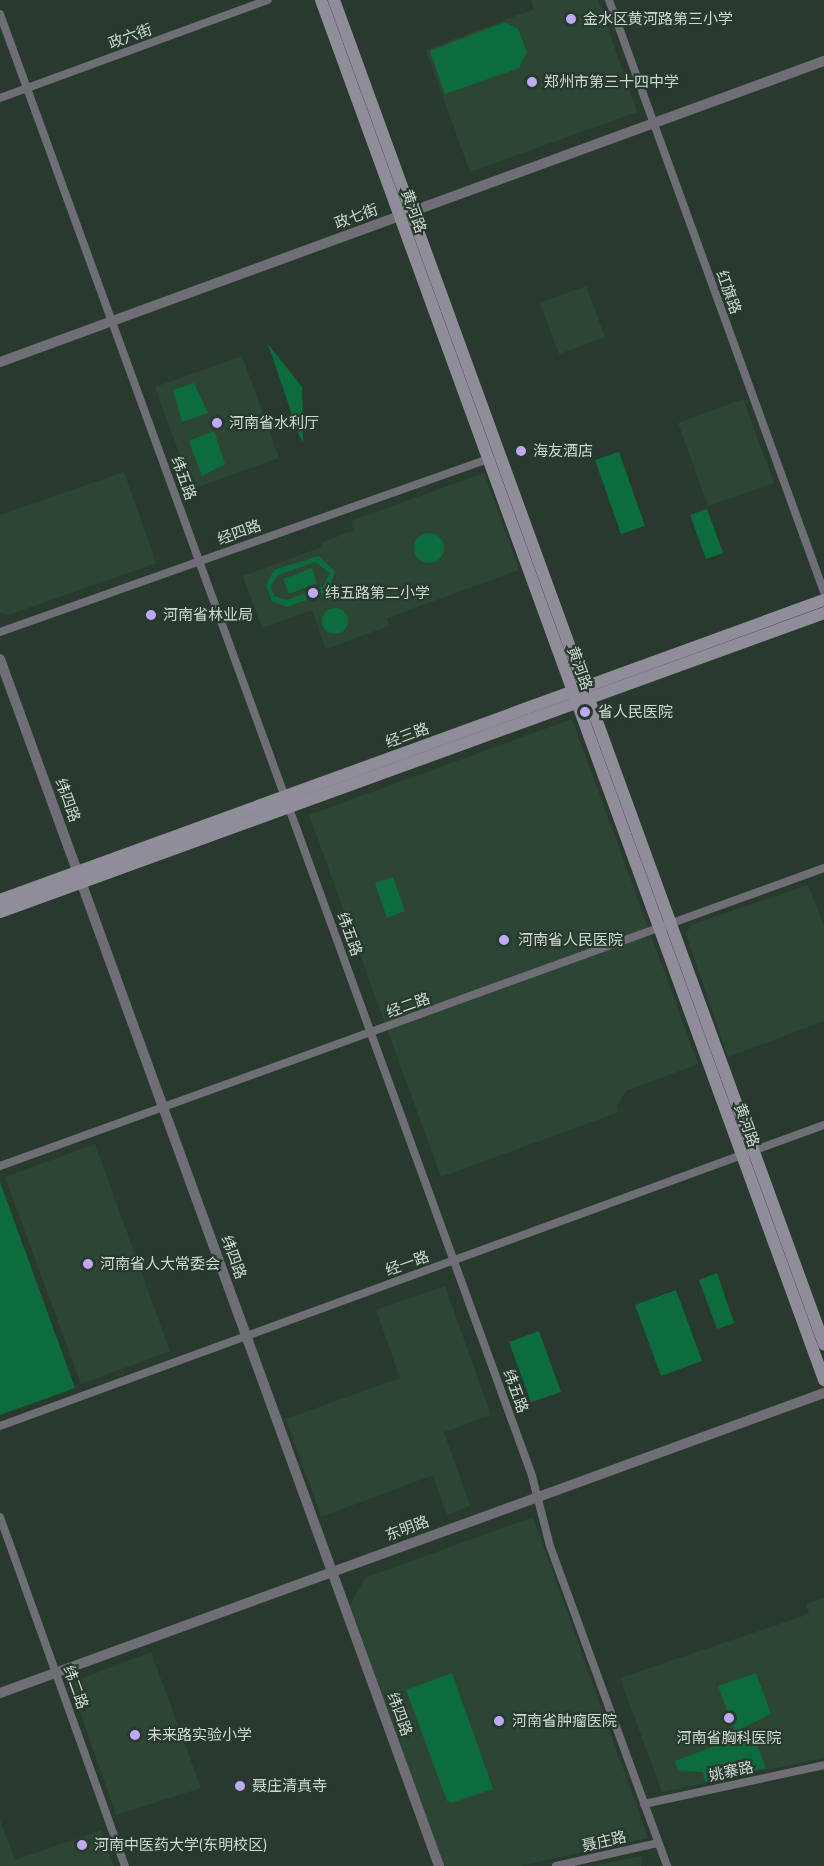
<!DOCTYPE html>
<html>
<head>
<meta charset="utf-8">
<style>
	body { margin:0 }
	#map { position:relative; width:824px; height:1866px; overflow:hidden; background:#283a2e; font-family:"Titillium Web","Noto Sans SC",sans-serif }
	div>[style] { position:absolute }
	[style*='--x'] { left:calc(var(--x)*1px); top:calc(var(--y)*1px); width:calc(var(--w)*1px); rotate:calc(var(--a)*1deg) }
	.built>* { inset:0; background:#2d4535 }
	.green>* { inset:0; background:#0d6c3e }
	.round { border-radius:50% }
	.minor>* { height:8px; margin:-4px; padding:0 4px; transform-origin:4px; border-radius:4px; background:#6f6d76 }
	.tertiary>* { height:10px; margin:-5px; padding:0 5px; transform-origin:5px; border-radius:5px; background:#6f6d76 }
	.secondary>* { height:12px; margin:-6px; padding:0 6px; transform-origin:6px; border-radius:6px; background:#908c9a }
	.dots>* { width:16px; height:16px; translate:-50% -50%; box-sizing:border-box; border:3px solid #283a2e; border-radius:50% }
	span { translate:-50% -50%; white-space:nowrap; text-align:center; line-height:1.15; -webkit-text-stroke:4.5px #283a2e; paint-order:stroke }
	.poi-label { font-size:15px; color:#ced9d1 }
	.left { translate:0 -50%; text-align:left }
	.street-label { font-size:15px; color:#ced9d1 }
</style>
</head>
<body>
<div id="map">
	<div class="built">
		<i style="clip-path:polygon(531px 0,598px 0,637px 112px,470px 172px,426px 50px,534px 9px)"></i>
		<i style="clip-path:polygon(586px 286px,605px 337px,559px 354px,540px 303px)"></i>
		<i style="clip-path:polygon(242px 356px,279px 458px,192px 489px,155px 387px)"></i>
		<i style="clip-path:polygon(743px 399px,774px 483px,708px 506px,678px 423px)"></i>
		<i style="clip-path:polygon(124px 472px,156px 563px,8px 615px,0 612px,0 515px)"></i>
		<i style="clip-path:polygon(484px 473px,519px 570px,387px 618px,389px 626px,326px 649px,312px 610px,262px 628px,243px 576px,322px 547px,321px 543px,354px 530px,351px 521px)"></i>
		<i style="clip-path:polygon(572px 719px,698px 1064px,626px 1091px,617px 1106px,619px 1112px,441px 1177px,309px 815px)"></i>
		<i style="clip-path:polygon(808px 885px,824px 926px,824px 1021px,728px 1057px,686px 934px,691px 925px)"></i>
		<i style="clip-path:polygon(95px 1144px,170px 1351px,81px 1384px,5px 1177px)"></i>
		<i style="clip-path:polygon(445px 1286px,491px 1415px,444px 1432px,470px 1506px,447px 1515px,433px 1475px,321px 1517px,286px 1419px,400px 1378px,376px 1310px)"></i>
		<i style="clip-path:polygon(533px 1517px,648px 1838px,519px 1866px,444px 1866px,350px 1605px,365px 1578px)"></i>
		<i style="clip-path:polygon(824px 1598px,824px 1758px,662px 1792px,620px 1678px,809px 1614px,806px 1604px)"></i>
		<i style="clip-path:polygon(151px 1652px,201px 1788px,116px 1815px,70px 1683px)"></i>
		<i style="clip-path:polygon(0 1820px,15px 1860px,101px 1830px,114px 1866px,0 1866px)"></i>
		<i style="clip-path:polygon(642px 1856px,641px 1866px,593px 1866px)"></i>
	</div>
	<div class="green">
		<i style="clip-path:polygon(505px 22px,518px 29px,527px 52px,519px 68px,445px 94px,430px 51px)"></i>
		<i style="clip-path:polygon(268px 344px,302px 387px,303px 442px,300px 438px)"></i>
		<i style="clip-path:polygon(194px 383px,208px 413px,182px 422px,173px 390px)"></i>
		<i style="clip-path:polygon(214px 431px,225px 464px,202px 476px,189px 441px)"></i>
		<i style="clip-path:polygon(619px 452px,645px 526px,621px 534px,595px 460px)"></i>
		<i style="clip-path:polygon(707px 509px,723px 553px,706px 559px,690px 515px)"></i>
		<i class="round" style="left:414px;top:533px;width:30px;height:30px"></i>
		<i style="clip-path:polygon(evenodd,319px 556px,335px 572px,328px 592px,287px 607px,272px 601px,266px 585px,274px 570px,319px 556px,315px 562px,330px 573px,324px 586px,287px 600px,274px 596px,271px 586px,278px 575px,315px 562px)"></i>
		<i style="clip-path:polygon(312px 568px,317px 583px,289px 594px,283px 579px)"></i>
		<i class="round" style="left:322px;top:608px;width:26px;height:26px"></i>
		<i style="clip-path:polygon(393px 877px,405px 911px,387px 918px,375px 883px)"></i>
		<i style="clip-path:polygon(0 1182px,75px 1388px,0 1415px)"></i>
		<i style="clip-path:polygon(717px 1273px,734px 1323px,717px 1329px,699px 1280px)"></i>
		<i style="clip-path:polygon(676px 1290px,702px 1361px,661px 1376px,635px 1305px)"></i>
		<i style="clip-path:polygon(539px 1331px,561px 1392px,531px 1402px,509px 1342px)"></i>
		<i style="clip-path:polygon(452px 1673px,493px 1789px,452px 1803px,447px 1801px,406px 1690px)"></i>
		<i style="clip-path:polygon(756px 1673px,771px 1714px,735px 1732px,718px 1686px)"></i>
		<i style="clip-path:polygon(752px 1732px,766px 1768px,705px 1782px,703px 1772px,678px 1771px,675px 1761px)"></i>
	</div>
	<div class="minor">
		<i style="--x:609;--y:0;--w:630;--a:70.04"></i>
		<i style="--x:0;--y:14;--w:1556;--a:70"></i>
		<i style="--x:532;--y:1476;--w:72;--a:75.6"></i>
		<i style="--x:550;--y:1546;--w:341;--a:69.9"></i>
		<i style="--x:0;--y:98;--w:285;--a:-20.1"></i>
		<i style="--x:0;--y:632;--w:518;--a:-19.52"></i>
		<i style="--x:0;--y:1166;--w:876;--a:-19.88"></i>
		<i style="--x:0;--y:1426;--w:877;--a:-20.07"></i>
		<i style="--x:0;--y:1517;--w:371;--a:70.3"></i>
		<i style="--x:644;--y:1804;--w:184;--a:-12.2"></i>
		<i style="--x:556;--y:1866;--w:105;--a:-12.7"></i>
	</div>
	<div class="tertiary">
		<i style="--x:0;--y:362;--w:877;--a:-20.07"></i>
		<i style="--x:0;--y:659;--w:1284;--a:70.01"></i>
		<i style="--x:0;--y:1693;--w:877;--a:-20.01"></i>
	</div>
	<div class="secondary">
		<i style="--x:321;--y:0;--w:1469;--a:69.97"></i>
		<i style="--x:334;--y:0;--w:1431;--a:69.97"></i>
		<i style="--x:0;--y:900;--w:877;--a:-20.01"></i>
		<i style="--x:0;--y:912;--w:877;--a:-19.94"></i>
	</div>
	<div class="dots">
		<i style="left:571px;top:19px;background:#bea9f4"></i>
		<i style="left:532px;top:82px;background:#bea9f4"></i>
		<i style="left:217px;top:423px;background:#bea9f4"></i>
		<i style="left:521px;top:451px;background:#bea9f4"></i>
		<i style="left:313px;top:593px;background:#bea9f4"></i>
		<i style="left:151px;top:615px;background:#bea9f4"></i>
		<i style="left:585px;top:712px;background:#bea9f4"></i>
		<i style="left:504px;top:940px;background:#bea9f4"></i>
		<i style="left:88px;top:1264px;background:#bea9f4"></i>
		<i style="left:729px;top:1718px;background:#bea9f4"></i>
		<i style="left:499px;top:1721px;background:#bea9f4"></i>
		<i style="left:135px;top:1735px;background:#bea9f4"></i>
		<i style="left:240px;top:1786px;background:#bea9f4"></i>
		<i style="left:82px;top:1845px;background:#bea9f4"></i>
	</div>
	<div class="poi-label">
		<span class="left" style="left:583px;top:19px">金水区黄河路第三小学</span>
		<span class="left" style="left:544px;top:82px">郑州市第三十四中学</span>
		<span class="left" style="left:229px;top:423px">河南省水利厅</span>
		<span class="left" style="left:533px;top:451px">海友酒店</span>
		<span class="left" style="left:325px;top:593px">纬五路第二小学</span>
		<span class="left" style="left:163px;top:615px">河南省林业局</span>
		<span class="left" style="left:598px;top:712px">省人民医院</span>
		<span class="left" style="left:518px;top:940px">河南省人民医院</span>
		<span class="left" style="left:100px;top:1264px">河南省人大常委会</span>
		<span class="left" style="left:512px;top:1721px">河南省肿瘤医院</span>
		<span class="left" style="left:147px;top:1735px">未来路实验小学</span>
		<span style="left:729px;top:1738px">河南省胸科医院</span>
		<span class="left" style="left:252px;top:1786px">聂庄清真寺</span>
		<span class="left" style="left:94px;top:1845px">河南中医药大学(东明校区)</span>
	</div>
	<div class="street-label">
		<span style="left:130px;top:36px;rotate:-20deg">政六街</span>
		<span style="left:414px;top:211px;rotate:70deg">黄河路</span>
		<span style="left:356px;top:216px;rotate:-20deg">政七街</span>
		<span style="left:729px;top:292px;rotate:70deg">红旗路</span>
		<span style="left:184px;top:478px;rotate:70deg">纬五路</span>
		<span style="left:239px;top:532px;rotate:-20deg">经四路</span>
		<span style="left:580px;top:668px;rotate:70deg">黄河路</span>
		<span style="left:407px;top:735px;rotate:-20deg">经三路</span>
		<span style="left:68px;top:800px;rotate:70deg">纬四路</span>
		<span style="left:350px;top:934px;rotate:70deg">纬五路</span>
		<span style="left:408px;top:1005px;rotate:-20deg">经二路</span>
		<span style="left:747px;top:1125px;rotate:70deg">黄河路</span>
		<span style="left:234px;top:1257px;rotate:70deg">纬四路</span>
		<span style="left:407px;top:1263px;rotate:-20deg">经一路</span>
		<span style="left:516px;top:1391px;rotate:70deg">纬五路</span>
		<span style="left:407px;top:1528px;rotate:-20deg">东明路</span>
		<span style="left:76px;top:1687px;rotate:70deg">纬二路</span>
		<span style="left:400px;top:1714px;rotate:70deg">纬四路</span>
		<span style="left:731px;top:1771px;rotate:-12deg">姚寨路</span>
		<span style="left:604px;top:1841px;rotate:-13deg">聂庄路</span>
	</div>
</div>
</body>
</html>
